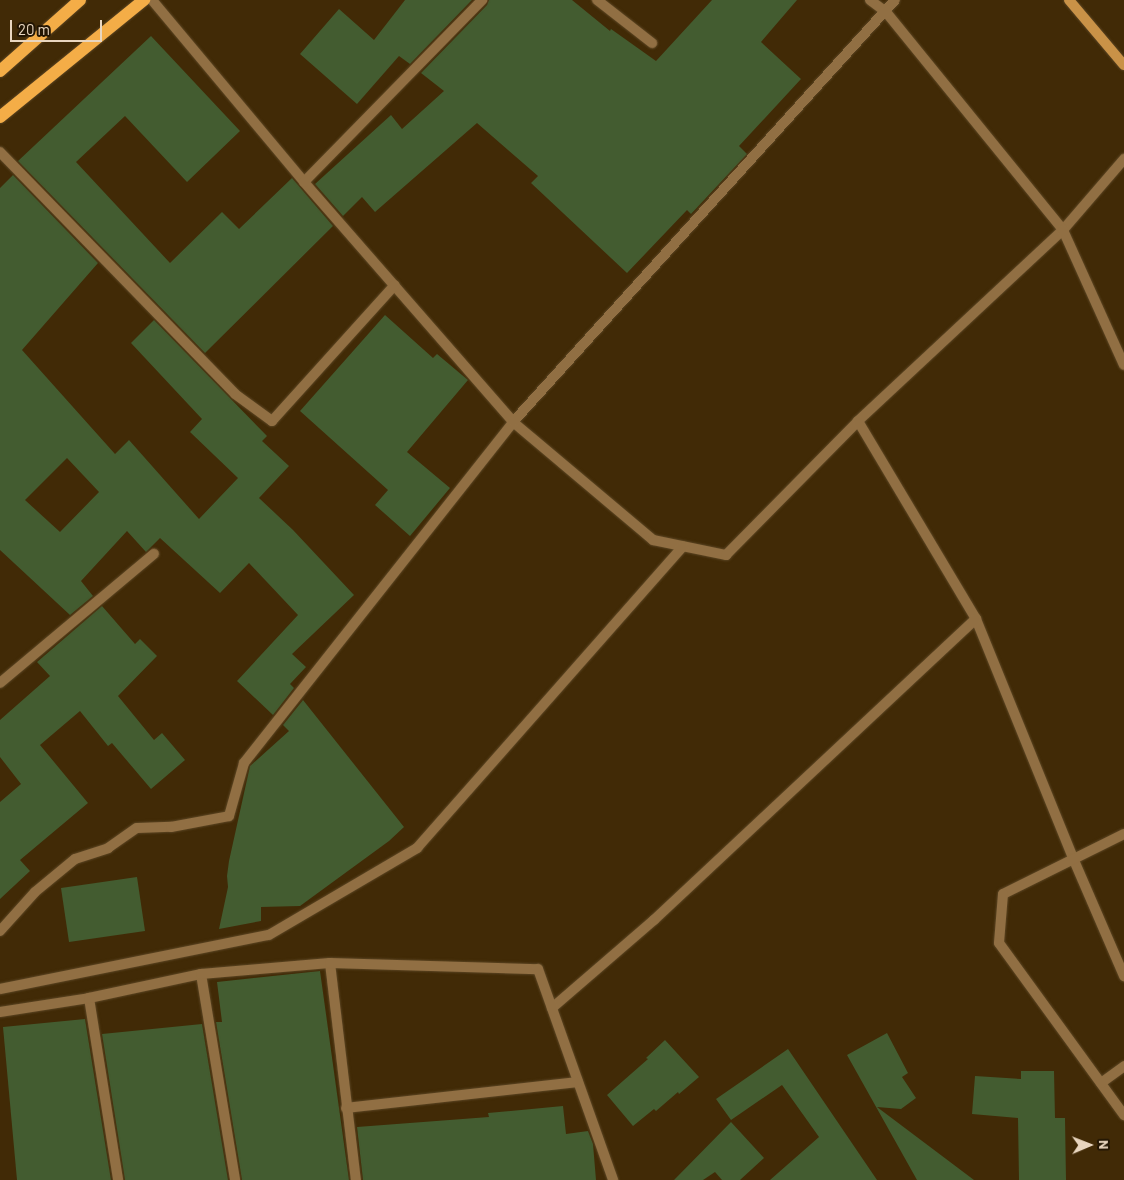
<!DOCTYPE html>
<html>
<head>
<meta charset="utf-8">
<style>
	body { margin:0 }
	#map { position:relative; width:1124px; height:1180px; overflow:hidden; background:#412a06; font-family:Barlow,sans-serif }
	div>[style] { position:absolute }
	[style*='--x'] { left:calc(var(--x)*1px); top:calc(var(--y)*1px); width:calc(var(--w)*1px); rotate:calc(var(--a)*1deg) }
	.building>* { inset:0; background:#435c30 }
	.roads { filter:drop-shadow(0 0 1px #5c4624) drop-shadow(0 0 1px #5c4624) }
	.street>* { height:10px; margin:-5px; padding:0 5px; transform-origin:5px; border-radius:5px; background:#916f43 }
	.secondary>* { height:10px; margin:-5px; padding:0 5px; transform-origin:5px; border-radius:5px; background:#c99247 }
	.primary>* { height:12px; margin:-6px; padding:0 6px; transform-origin:6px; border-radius:6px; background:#f4ad47 }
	span { translate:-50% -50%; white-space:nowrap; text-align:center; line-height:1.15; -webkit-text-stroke:4.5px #221503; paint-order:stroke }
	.north { position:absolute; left:1064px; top:1120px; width:50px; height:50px; -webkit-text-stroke:4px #221503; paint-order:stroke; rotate:89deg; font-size:14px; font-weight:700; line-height:20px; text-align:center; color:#e9d6bf }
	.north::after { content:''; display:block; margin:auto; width:18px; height:22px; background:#e9d6bf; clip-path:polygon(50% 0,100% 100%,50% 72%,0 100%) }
	.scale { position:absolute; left:10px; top:20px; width:92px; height:22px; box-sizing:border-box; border:2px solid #e9d6bf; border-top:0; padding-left:6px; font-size:15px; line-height:18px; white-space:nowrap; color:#e9d6bf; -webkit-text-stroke:4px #221503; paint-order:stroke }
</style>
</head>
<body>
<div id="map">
	<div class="building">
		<i style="clip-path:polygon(405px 0,472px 0,410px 64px,399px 56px,357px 104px,300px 54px,339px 9px,374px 40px)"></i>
		<i style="clip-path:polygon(489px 0,572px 0,610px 31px,611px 29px,656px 61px,712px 0,797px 0,761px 42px,801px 79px,739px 146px,747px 154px,691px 214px,687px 210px,627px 273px,531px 183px,538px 176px,477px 123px,375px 212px,362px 197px,343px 216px,315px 184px,391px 115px,402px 129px,444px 91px,421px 73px,487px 5px)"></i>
		<i style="clip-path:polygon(151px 36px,240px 131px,187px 182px,125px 116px,76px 162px,170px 263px,222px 212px,239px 229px,292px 178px,333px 226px,205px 353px,18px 161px)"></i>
		<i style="clip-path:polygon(evenodd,13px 175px,98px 263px,22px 350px,115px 454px,129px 440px,199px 519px,238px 478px,190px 432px,202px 419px,131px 343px,154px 320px,267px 436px,262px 441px,289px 466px,259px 498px,293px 530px,354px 595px,292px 654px,306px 667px,290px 684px,294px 688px,273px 715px,237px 681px,298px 615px,249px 563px,220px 593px,160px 538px,146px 552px,127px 531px,81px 581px,93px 596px,70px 615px,0 550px,0 188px,13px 175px,67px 458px,99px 492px,60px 532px,25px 500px,67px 458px)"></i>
		<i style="clip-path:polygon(385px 315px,433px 358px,437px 354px,468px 380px,407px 452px,450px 488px,410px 536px,375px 505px,388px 490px,300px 411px)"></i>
		<i style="clip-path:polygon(102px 606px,135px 644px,140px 639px,157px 656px,118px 696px,154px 740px,162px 733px,185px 760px,151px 789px,112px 743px,108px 746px,80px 711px,40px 745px,88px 803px,20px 860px,30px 871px,0 899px,0 802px,21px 784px,0 757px,0 720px,50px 676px,37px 662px)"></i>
		<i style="clip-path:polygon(303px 700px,404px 827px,389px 841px,300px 906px,261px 907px,261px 921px,219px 929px,228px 887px,227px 876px,229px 861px,250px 766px,289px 731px,283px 725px)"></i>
		<i style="clip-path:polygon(137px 877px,145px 931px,69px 942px,61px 888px)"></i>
		<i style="clip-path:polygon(320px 971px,349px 1180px,242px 1180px,216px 1022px,222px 1022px,217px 982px)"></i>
		<i style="clip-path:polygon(85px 1019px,111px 1180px,17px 1180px,3px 1027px)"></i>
		<i style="clip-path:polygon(202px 1024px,228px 1180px,125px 1180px,102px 1034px)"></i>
		<i style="clip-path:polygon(887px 1033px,908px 1073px,902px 1077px,916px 1098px,901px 1109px,877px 1107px,974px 1180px,917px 1180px,847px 1055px)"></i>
		<i style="clip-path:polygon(665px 1040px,699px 1077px,679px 1094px,678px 1092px,656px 1111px,654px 1109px,633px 1126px,607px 1095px,648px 1059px,646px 1058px)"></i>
		<i style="clip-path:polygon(788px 1049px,877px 1180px,770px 1180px,819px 1137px,782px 1085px,731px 1120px,716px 1099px)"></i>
		<i style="clip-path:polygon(1021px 1071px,1054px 1071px,1055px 1118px,1065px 1118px,1066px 1180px,1019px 1180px,1018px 1118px,972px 1114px,975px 1076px,1021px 1079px)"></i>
		<i style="clip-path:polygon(563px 1106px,566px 1134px,588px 1131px,593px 1144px,596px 1180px,363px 1180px,357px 1127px,489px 1117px,488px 1113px)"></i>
		<i style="clip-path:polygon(731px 1122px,764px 1158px,740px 1180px,722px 1180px,715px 1172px,703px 1180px,674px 1180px)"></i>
	</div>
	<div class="roads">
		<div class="street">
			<i style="--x:152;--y:0;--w:237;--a:50.1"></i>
			<i style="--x:304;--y:182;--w:318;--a:48.9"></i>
			<i style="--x:513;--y:422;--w:183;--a:40.1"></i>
			<i style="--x:653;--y:540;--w:75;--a:11.6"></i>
			<i style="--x:726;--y:555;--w:188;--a:-45.4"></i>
			<i style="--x:858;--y:421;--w:280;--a:-43"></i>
			<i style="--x:1063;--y:230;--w:94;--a:-49.3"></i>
			<i style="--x:597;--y:0;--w:70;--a:38"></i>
			<i style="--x:870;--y:0;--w:20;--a:37"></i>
			<i style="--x:886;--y:12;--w:281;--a:50.9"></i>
			<i style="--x:1063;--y:230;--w:148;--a:65.7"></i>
			<i style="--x:0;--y:152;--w:337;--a:45.8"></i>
			<i style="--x:235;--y:394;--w:46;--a:36.1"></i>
			<i style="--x:272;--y:421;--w:183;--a:-47.9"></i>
			<i style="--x:304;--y:182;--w:255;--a:-45.6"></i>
			<i style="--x:858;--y:421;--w:230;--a:59.2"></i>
			<i style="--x:976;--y:619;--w:258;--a:67.9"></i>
			<i style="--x:1073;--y:858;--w:129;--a:66.6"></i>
			<i style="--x:0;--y:683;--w:201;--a:-40"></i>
			<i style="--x:1124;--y:834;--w:135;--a:153.6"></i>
			<i style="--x:1003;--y:894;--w:49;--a:94.7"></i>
			<i style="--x:999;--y:943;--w:213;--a:54"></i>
			<i style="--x:0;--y:931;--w:52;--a:-48.1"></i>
			<i style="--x:35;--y:892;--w:52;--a:-39.5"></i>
			<i style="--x:75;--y:859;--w:35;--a:-18"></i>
			<i style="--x:108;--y:848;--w:35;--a:-35"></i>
			<i style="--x:137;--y:828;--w:34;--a:-2"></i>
			<i style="--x:171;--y:827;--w:59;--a:-10.7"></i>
			<i style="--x:229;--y:816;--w:55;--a:-74.2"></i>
			<i style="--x:244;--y:763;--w:434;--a:-51.7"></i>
			<i style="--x:513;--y:422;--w:569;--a:-47.85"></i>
			<i style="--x:330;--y:963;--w:219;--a:83.2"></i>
			<i style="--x:201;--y:974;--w:209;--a:80.6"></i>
			<i style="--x:0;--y:989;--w:274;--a:-11.4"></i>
			<i style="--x:269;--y:935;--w:172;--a:-30.4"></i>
			<i style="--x:417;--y:848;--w:402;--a:-48.6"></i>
			<i style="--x:89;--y:998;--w:184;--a:80.9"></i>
			<i style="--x:552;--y:1008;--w:135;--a:-40.8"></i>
			<i style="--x:654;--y:920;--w:441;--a:-43.1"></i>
			<i style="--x:0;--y:1012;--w:90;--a:-8.9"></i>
			<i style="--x:89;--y:998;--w:115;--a:-12.1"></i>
			<i style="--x:201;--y:974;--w:129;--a:-4.9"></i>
			<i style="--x:330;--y:963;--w:208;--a:1.7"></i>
			<i style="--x:538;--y:969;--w:224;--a:70.4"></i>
			<i style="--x:1101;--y:1083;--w:29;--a:-36"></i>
			<i style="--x:346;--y:1108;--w:233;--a:-6.4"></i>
		</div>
		<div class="secondary">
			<i style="--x:1069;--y:0;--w:85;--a:49.8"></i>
		</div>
		<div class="primary">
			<i style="--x:0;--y:71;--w:107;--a:-41.6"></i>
			<i style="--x:0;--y:117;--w:186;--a:-39.1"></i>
		</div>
	</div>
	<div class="north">N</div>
	<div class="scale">20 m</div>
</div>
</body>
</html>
